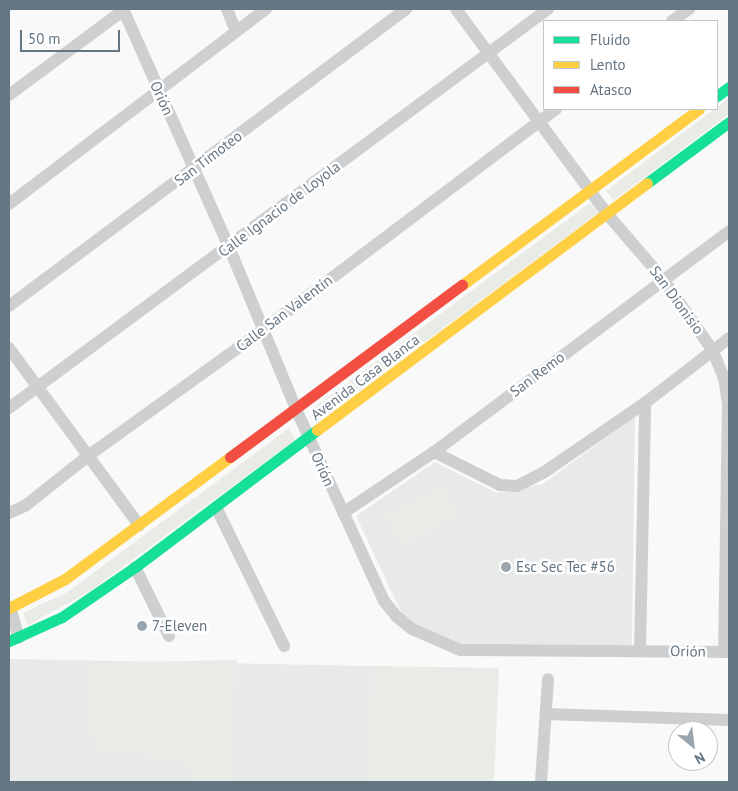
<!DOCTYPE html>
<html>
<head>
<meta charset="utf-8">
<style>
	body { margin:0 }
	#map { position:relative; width:738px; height:791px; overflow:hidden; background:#f9f9f9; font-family:"PT Sans",sans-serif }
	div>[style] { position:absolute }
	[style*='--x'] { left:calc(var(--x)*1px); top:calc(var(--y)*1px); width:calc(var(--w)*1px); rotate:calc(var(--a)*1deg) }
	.built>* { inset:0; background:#e8e9e9 }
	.green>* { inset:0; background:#e8ebe6 }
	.street>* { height:12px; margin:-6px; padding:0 6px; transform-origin:6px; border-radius:6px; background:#cecfd0 }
	.fast>* { height:11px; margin:-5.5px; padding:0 5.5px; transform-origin:5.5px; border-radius:5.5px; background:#16e098 }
	.slow>* { height:11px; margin:-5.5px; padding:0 5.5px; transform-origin:5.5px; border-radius:5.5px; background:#ffcf43 }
	.jam>* { height:11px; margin:-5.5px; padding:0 5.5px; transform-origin:5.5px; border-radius:5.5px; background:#f24e42 }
	.dots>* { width:14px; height:14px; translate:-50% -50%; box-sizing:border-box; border:2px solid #fff; border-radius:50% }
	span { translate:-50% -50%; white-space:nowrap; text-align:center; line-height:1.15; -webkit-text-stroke:5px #fff; paint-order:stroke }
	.street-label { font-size:15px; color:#657683 }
	.poi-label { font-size:15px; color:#657683 }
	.left { translate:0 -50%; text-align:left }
	.frame { position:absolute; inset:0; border:10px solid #657683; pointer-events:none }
	.legend { position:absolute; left:543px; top:20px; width:175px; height:90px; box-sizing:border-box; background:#fff; border:1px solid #c1c8cd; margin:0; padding:6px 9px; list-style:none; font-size:15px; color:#657683 }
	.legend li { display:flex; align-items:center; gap:10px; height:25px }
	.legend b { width:25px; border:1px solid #c1c8cd }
	.north { position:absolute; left:668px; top:721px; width:50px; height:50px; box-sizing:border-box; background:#fff; border:1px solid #c1c8cd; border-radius:50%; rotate:151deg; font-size:14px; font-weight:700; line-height:20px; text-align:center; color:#657683 }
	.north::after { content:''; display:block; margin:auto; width:18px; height:22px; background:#99a4ac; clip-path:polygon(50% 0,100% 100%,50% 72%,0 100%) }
	.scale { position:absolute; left:20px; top:30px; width:100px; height:22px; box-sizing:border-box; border:2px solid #657683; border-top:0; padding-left:6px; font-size:15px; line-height:18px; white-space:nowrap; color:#657683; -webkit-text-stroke:4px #fff; paint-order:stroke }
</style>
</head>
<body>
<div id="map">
	<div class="built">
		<i style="clip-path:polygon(635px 416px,632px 645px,461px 648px,404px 618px,356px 516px,435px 462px,497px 493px,543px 484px)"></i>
		<i style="clip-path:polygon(11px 659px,372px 666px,368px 782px,9px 782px,9px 660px)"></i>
	</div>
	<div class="green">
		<i style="clip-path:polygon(729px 98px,729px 114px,614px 200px,606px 191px)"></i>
		<i style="clip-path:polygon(590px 203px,598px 213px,317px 422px,312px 409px)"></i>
		<i style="clip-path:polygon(289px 428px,295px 440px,87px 593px,28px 625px,23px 613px,66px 593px)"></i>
		<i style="clip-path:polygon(441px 485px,459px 516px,401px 546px,384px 515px)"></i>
		<i style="clip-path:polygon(237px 660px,233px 782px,197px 782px,188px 767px,179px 761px,97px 749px,88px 732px,86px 663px)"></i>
		<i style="clip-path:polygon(372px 666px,499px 668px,494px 782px,368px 782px)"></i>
	</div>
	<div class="street">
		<i style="--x:123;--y:9;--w:261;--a:66"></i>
		<i style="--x:229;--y:247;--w:175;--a:67.5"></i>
		<i style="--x:296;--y:409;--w:211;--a:65.4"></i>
		<i style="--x:384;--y:601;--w:19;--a:51"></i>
		<i style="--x:396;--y:616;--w:21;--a:39"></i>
		<i style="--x:412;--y:629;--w:52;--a:23.6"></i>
		<i style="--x:460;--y:650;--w:269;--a:0.4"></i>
		<i style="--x:227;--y:9;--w:24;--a:68"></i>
		<i style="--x:456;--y:9;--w:256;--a:53.6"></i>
		<i style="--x:608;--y:215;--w:84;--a:49.3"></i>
		<i style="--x:663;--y:279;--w:88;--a:55.2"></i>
		<i style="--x:713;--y:351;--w:29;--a:68"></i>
		<i style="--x:724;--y:378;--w:25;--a:81"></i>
		<i style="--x:728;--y:403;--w:248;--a:90.9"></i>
		<i style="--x:672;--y:21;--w:21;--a:-35"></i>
		<i style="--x:9;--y:95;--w:143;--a:-36.5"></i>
		<i style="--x:9;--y:204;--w:323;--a:-37.2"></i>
		<i style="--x:9;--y:306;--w:496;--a:-36.8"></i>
		<i style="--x:9;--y:348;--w:220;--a:53.7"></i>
		<i style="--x:9;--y:408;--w:671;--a:-36.51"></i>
		<i style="--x:434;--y:452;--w:74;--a:26.6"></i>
		<i style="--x:500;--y:485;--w:17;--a:3"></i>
		<i style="--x:517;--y:486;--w:29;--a:-27"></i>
		<i style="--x:543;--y:473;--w:124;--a:-34.5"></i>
		<i style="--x:645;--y:403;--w:106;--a:-37.7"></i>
		<i style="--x:216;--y:507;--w:155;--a:63.9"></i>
		<i style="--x:9;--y:513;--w:17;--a:-24"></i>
		<i style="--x:25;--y:506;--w:80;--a:-38.4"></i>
		<i style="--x:88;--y:456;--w:217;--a:-35.8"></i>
		<i style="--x:264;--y:329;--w:366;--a:-37"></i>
		<i style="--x:343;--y:513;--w:110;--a:-33.8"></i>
		<i style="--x:434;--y:452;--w:369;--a:-36.8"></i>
		<i style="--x:135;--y:567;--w:77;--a:63.8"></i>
		<i style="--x:10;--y:607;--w:32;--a:74"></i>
		<i style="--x:640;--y:650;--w:247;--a:-88.8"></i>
		<i style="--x:546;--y:714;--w:183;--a:1.9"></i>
		<i style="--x:541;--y:782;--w:103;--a:-86.1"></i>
	</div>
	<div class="fast">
		<i style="--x:717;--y:96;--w:15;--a:-37"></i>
		<i style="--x:647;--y:183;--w:102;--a:-36.6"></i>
		<i style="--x:9;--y:641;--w:58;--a:-24.4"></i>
		<i style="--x:62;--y:617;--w:88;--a:-34.4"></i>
		<i style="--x:135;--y:567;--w:228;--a:-37"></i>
	</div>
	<div class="slow">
		<i style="--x:462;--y:285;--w:295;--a:-36.6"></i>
		<i style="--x:317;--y:430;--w:412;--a:-36.8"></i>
		<i style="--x:9;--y:608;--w:63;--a:-27.4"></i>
		<i style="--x:65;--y:579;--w:205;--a:-36.5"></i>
	</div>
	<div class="jam">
		<i style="--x:230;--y:457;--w:289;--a:-36.6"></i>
	</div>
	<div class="dots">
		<i style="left:506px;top:567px;background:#99a4ac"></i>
		<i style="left:142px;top:626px;background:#99a4ac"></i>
	</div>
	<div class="street-label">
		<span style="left:162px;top:98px;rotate:66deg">Orión</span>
		<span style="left:208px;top:158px;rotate:-37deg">San Timoteo</span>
		<span style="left:279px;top:209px;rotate:-37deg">Calle Ignacio de Loyola</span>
		<span style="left:677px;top:300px;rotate:54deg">San Dionisio</span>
		<span style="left:284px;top:313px;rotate:-37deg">Calle San Valentín</span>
		<span style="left:537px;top:374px;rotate:-37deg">San Remo</span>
		<span style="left:365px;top:377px;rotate:-37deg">Avenida Casa Blanca</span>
		<span style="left:323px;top:469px;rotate:66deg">Orión</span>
		<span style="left:688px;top:651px;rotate:1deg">Orión</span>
	</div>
	<div class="poi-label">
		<span class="left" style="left:516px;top:567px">Esc Sec Tec #56</span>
		<span class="left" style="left:152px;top:626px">7-Eleven</span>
	</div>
	<div class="frame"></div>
	<ul class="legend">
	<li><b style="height:6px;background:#16e098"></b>Fluido</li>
	<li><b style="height:6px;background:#ffcf43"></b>Lento</li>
	<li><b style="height:6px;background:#f24e42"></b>Atasco</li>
	</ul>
	<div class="north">N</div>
	<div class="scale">50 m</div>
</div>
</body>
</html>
